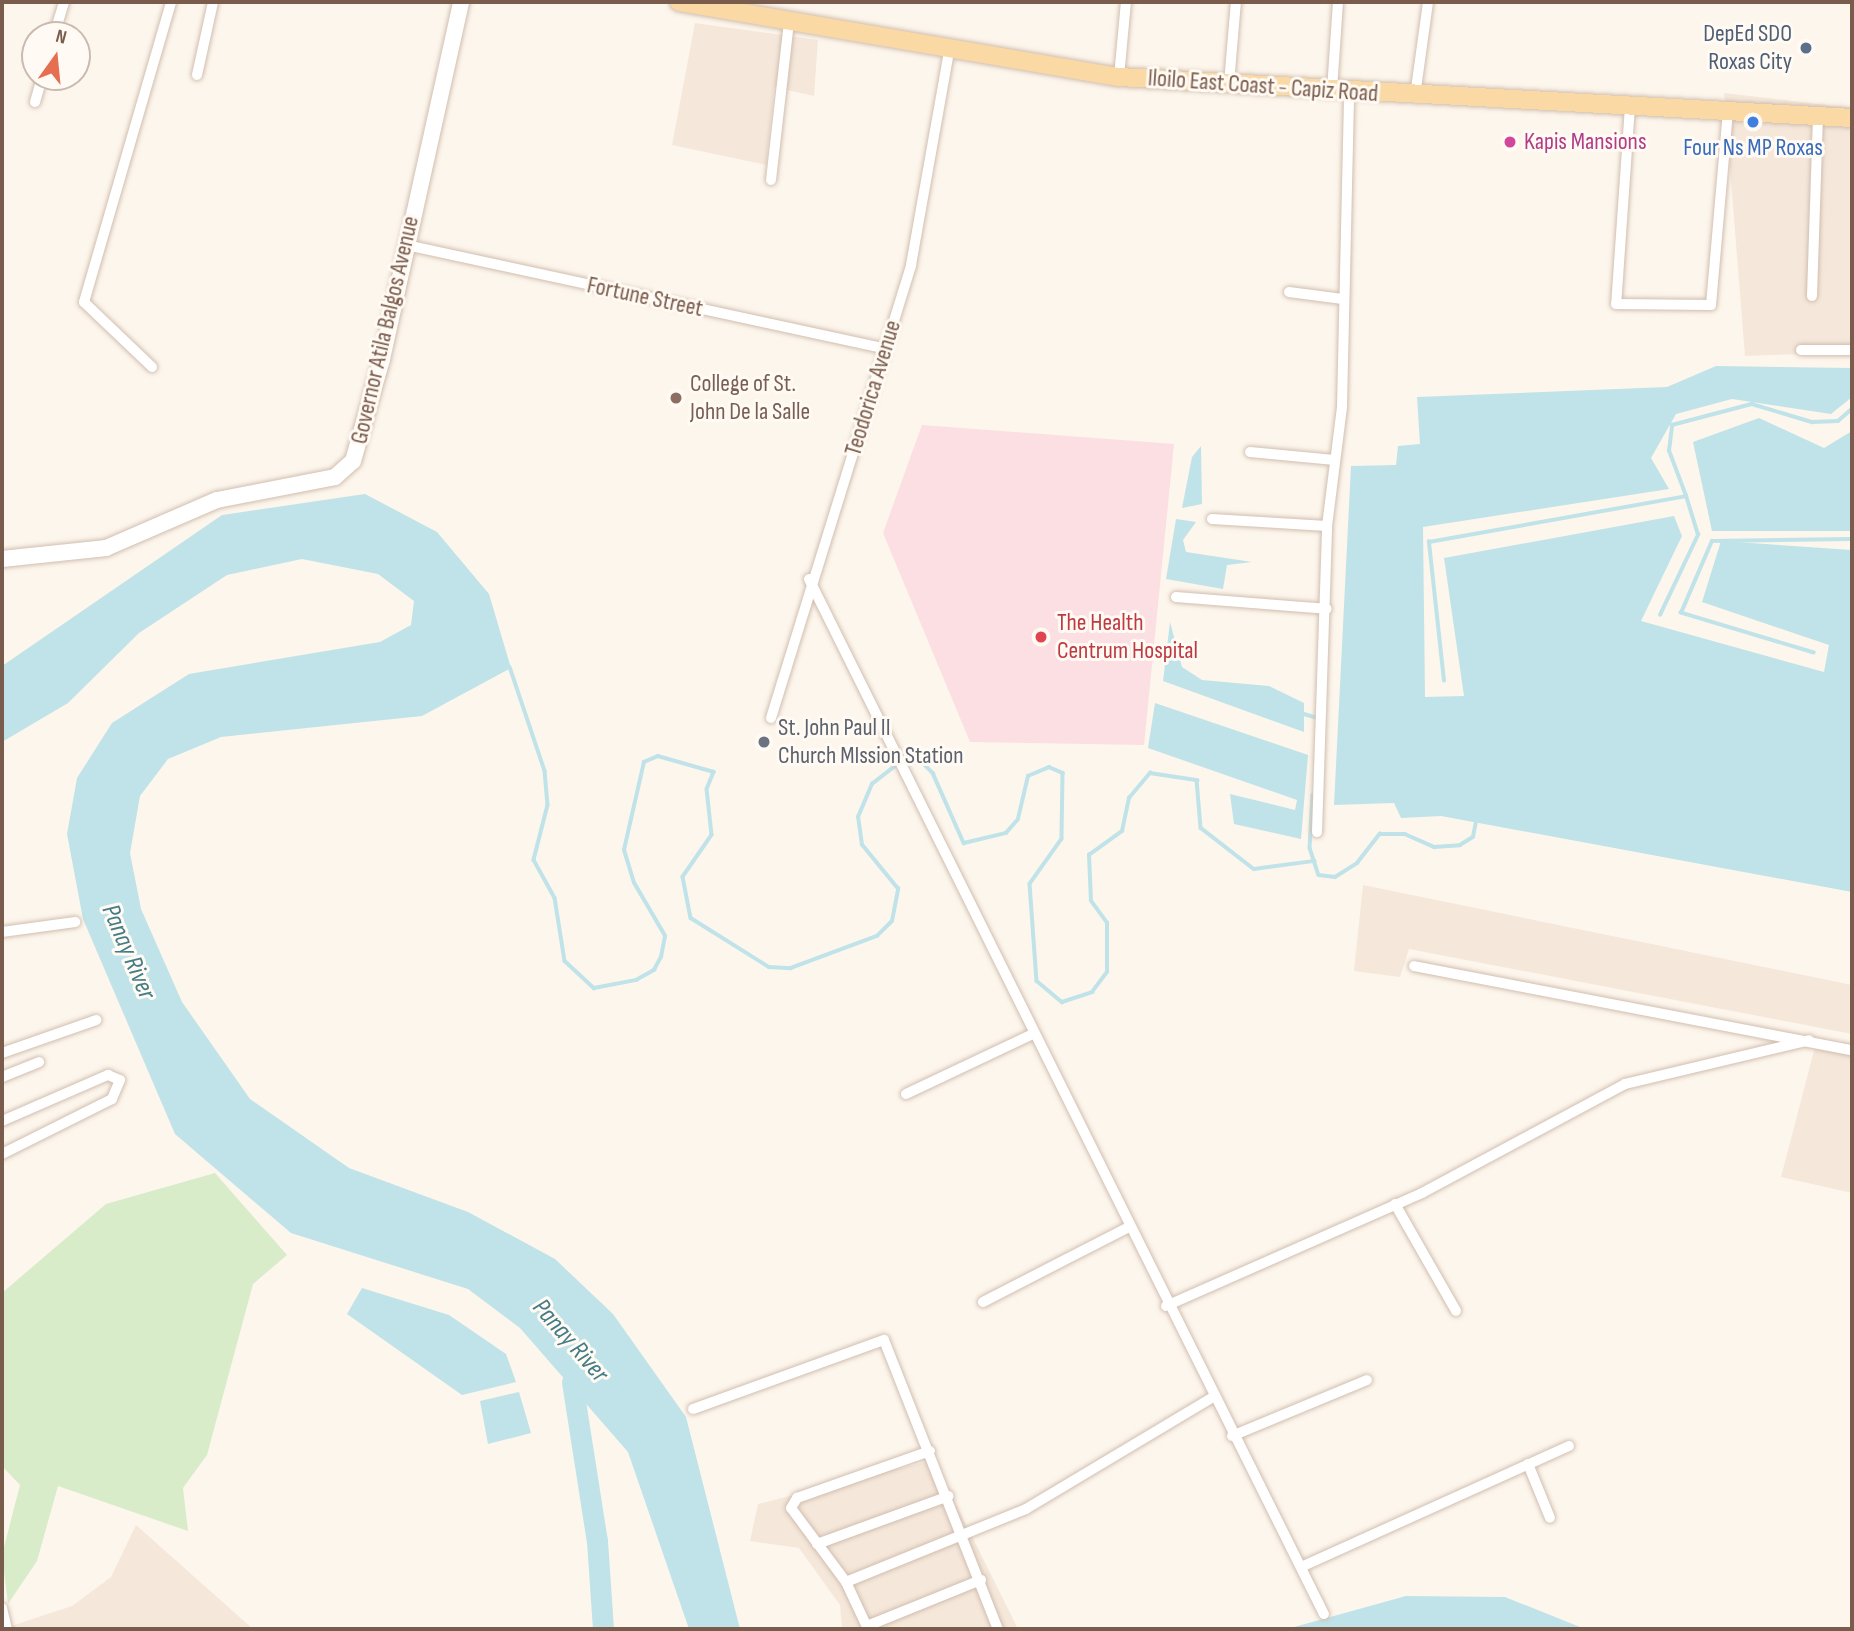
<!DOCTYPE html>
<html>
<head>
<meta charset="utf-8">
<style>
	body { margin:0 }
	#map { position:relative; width:1854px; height:1631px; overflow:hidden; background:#fdf6ec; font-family:"Sofia Sans Condensed",sans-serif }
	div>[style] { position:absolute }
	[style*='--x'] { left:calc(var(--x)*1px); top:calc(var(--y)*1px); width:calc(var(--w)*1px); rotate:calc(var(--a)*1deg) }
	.residential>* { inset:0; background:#f5e8da }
	.medical>* { inset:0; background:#fbdfe3 }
	.green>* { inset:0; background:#d8ecc9 }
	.water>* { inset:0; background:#bfe3e8 }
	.stream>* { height:3.5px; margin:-1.75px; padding:0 1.75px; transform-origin:1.75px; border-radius:1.75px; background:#bfe3e8 }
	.river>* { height:21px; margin:-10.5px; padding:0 10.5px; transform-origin:10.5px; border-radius:10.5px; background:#bfe3e8 }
	.roads { filter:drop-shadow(0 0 2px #d1beb0) drop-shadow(0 0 2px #d1beb0) }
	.minor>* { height:10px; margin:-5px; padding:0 5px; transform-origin:5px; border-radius:5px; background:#fff }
	.secondary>* { height:16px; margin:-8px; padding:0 8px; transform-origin:8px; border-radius:8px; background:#fff }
	.primary>* { height:18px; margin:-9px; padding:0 9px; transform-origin:9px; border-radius:9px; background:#fbd9a5 }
	.dots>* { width:19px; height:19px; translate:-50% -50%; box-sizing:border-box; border:4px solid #fffaf3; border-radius:50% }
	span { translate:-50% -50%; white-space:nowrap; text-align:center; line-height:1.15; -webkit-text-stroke:6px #fffaf3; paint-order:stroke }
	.service-label { font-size:24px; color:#4e5e75 }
	.right { translate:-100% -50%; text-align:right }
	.street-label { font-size:24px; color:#7a5c4d }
	.hotel-label { font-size:24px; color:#b23c85 }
	.left { translate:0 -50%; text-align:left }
	.shop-label { font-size:24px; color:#366cbe }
	.education-label { font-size:24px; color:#785e54 }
	.health-label { font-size:24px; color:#be3a42 }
	.worship-label { font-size:24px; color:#5b616d }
	.water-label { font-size:26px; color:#437c86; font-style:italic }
	.frame { position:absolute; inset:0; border:4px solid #7a5c4d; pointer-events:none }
	.north { position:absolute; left:21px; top:21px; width:70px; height:70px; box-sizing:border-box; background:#fffaf3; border:2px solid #cabbb1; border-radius:50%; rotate:15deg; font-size:19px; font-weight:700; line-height:28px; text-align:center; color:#7a5c4d }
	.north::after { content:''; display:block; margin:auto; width:24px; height:32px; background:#e76f51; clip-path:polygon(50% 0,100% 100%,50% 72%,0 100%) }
</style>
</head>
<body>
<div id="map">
	<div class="residential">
		<i style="clip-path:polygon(695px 23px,818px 40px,814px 96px,774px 87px,766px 165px,672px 145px)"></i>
		<i style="clip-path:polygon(1724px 93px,1852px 108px,1852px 352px,1745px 356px)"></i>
		<i style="clip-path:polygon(1363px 885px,1852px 985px,1852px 1034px,1409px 949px,1400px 977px,1354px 971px)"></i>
		<i style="clip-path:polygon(1815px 1047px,1852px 1054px,1852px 1193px,1781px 1177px)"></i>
		<i style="clip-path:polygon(934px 1460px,1018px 1629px,842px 1629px,840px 1605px,799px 1548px,750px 1541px,758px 1504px)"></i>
		<i style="clip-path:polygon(136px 1525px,253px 1629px,2px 1629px,72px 1606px,111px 1577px)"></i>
	</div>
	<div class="medical">
		<i style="clip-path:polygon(922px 425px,1174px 444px,1144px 745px,970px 742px,883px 533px)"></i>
	</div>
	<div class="green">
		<i style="clip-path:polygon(215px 1173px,287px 1255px,253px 1284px,207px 1455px,183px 1488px,188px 1531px,58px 1486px,37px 1561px,8px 1604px,2px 1555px,20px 1485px,2px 1466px,2px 1293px,106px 1204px)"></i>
	</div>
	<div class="water">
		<i style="clip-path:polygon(1716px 366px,1852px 368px,1852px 397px,1831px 414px,1732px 399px,1676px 414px,1651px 458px,1669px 489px,1423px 527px,1425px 697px,1464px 696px,1444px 558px,1674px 516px,1682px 536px,1641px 621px,1824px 672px,1829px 645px,1702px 602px,1721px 541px,1852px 550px,1852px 892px,1441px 816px,1401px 818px,1394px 803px,1334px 805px,1351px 466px,1396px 465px,1398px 446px,1420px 444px,1417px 397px,1667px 387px)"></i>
		<i style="clip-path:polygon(1759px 418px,1824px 448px,1852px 431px,1852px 531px,1712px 531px,1693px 442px)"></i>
		<i style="clip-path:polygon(1201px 446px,1202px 504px,1182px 508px,1192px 457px)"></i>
		<i style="clip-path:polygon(365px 494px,437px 532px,489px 594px,511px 668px,422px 716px,221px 737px,168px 759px,140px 796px,130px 853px,141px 909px,182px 1002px,250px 1099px,349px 1168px,468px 1212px,555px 1259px,613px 1314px,686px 1417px,740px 1629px,689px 1629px,628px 1452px,520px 1328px,468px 1289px,291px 1233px,175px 1134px,83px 919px,67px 834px,77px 778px,112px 723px,189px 674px,380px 642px,411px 625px,414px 601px,378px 574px,302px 559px,227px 575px,139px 633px,68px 703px,2px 742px,2px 666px,222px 515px)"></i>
		<i style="clip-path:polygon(1176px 519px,1196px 522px,1183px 540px,1186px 552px,1252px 562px,1227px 565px,1223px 589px,1166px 579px)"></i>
		<i style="clip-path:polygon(1170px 622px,1182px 667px,1202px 680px,1269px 686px,1304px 703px,1304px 732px,1163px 681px)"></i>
		<i style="clip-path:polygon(1155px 703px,1308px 755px,1301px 839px,1234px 824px,1230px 794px,1295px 810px,1297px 800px,1148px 748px)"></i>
		<i style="clip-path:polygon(362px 1288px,449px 1315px,506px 1354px,516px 1382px,462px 1395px,347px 1314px)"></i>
		<i style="clip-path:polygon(519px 1392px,531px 1433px,488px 1444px,480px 1401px)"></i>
		<i style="clip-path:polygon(1406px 1596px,1505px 1597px,1585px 1629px,1287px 1629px)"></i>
	</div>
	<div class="stream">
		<i style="--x:1660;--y:615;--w:89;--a:-64.6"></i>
		<i style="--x:1698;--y:535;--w:41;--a:-107.1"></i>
		<i style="--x:1814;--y:653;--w:139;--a:-163.3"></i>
		<i style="--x:1681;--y:613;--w:78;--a:-66.7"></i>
		<i style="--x:1712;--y:541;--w:140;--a:-0.8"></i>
		<i style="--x:510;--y:667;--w:110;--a:71.4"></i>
		<i style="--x:545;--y:771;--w:34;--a:85"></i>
		<i style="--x:548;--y:805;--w:57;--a:104.3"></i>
		<i style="--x:534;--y:860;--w:43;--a:61.1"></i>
		<i style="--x:555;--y:898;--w:64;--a:81"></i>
		<i style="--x:565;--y:961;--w:40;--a:43"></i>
		<i style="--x:594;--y:988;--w:43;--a:-10.8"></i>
		<i style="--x:636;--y:980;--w:21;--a:-29"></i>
		<i style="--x:654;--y:970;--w:15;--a:-62"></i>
		<i style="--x:661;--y:957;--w:21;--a:-79"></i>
		<i style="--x:665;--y:936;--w:61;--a:-120.3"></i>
		<i style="--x:634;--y:883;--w:34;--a:-107"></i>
		<i style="--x:624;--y:850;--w:90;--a:-77.2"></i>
		<i style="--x:644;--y:762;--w:15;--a:-23"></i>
		<i style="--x:658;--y:756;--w:58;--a:15.9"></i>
		<i style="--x:714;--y:772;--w:18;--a:112"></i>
		<i style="--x:707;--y:789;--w:46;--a:83.8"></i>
		<i style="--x:712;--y:835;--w:51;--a:124.6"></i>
		<i style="--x:683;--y:877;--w:42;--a:79"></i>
		<i style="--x:691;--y:918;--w:92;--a:32.1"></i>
		<i style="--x:769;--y:967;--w:22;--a:3"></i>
		<i style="--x:791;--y:968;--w:92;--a:-20.4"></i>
		<i style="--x:877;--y:936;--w:21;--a:-45"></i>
		<i style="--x:892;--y:921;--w:33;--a:-79"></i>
		<i style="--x:898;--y:889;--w:57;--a:-129.3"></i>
		<i style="--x:862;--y:845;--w:28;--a:-98"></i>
		<i style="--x:858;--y:817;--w:36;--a:-67"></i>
		<i style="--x:872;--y:784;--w:33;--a:-38"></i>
		<i style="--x:898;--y:764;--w:24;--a:-5"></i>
		<i style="--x:922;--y:762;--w:16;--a:45"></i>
		<i style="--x:933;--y:773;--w:77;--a:66.1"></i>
		<i style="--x:964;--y:843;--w:43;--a:-13.4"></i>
		<i style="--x:1006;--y:833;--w:18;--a:-49"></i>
		<i style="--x:1018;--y:819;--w:44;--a:-76.9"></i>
		<i style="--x:1028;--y:776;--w:23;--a:-23"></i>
		<i style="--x:1049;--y:767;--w:15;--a:23"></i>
		<i style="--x:1063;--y:773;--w:66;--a:90.9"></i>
		<i style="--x:1062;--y:839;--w:55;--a:125.4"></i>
		<i style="--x:1030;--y:884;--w:97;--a:85.9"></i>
		<i style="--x:1037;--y:981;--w:33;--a:40"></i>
		<i style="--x:1062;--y:1002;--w:32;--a:-18"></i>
		<i style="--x:1092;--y:992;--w:25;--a:-53"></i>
		<i style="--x:1107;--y:972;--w:49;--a:-90"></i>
		<i style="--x:1107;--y:923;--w:27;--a:-126"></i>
		<i style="--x:1091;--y:901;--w:46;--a:-92.5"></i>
		<i style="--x:1089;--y:855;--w:41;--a:-36"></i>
		<i style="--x:1122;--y:831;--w:34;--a:-78"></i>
		<i style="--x:1129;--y:798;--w:33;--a:-50"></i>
		<i style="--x:1150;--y:773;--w:48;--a:8.5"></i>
		<i style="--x:1197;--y:780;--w:48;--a:85.2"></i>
		<i style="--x:1201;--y:828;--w:67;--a:37.7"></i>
		<i style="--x:1254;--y:869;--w:61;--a:-7.6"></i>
		<i style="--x:1444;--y:681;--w:140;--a:-96.2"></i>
		<i style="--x:1429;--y:542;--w:261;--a:-10.1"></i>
		<i style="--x:1686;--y:496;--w:48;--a:-110.7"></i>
		<i style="--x:1669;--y:451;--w:26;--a:-83"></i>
		<i style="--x:1672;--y:425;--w:83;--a:-14.7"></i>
		<i style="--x:1752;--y:404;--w:63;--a:16.7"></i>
		<i style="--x:1812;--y:422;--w:26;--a:-2"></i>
		<i style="--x:1838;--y:421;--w:18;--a:-41"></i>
		<i style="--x:1304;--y:714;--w:15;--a:16"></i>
		<i style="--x:1313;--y:795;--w:53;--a:93.2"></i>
		<i style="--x:1310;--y:848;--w:28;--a:72"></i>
		<i style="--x:1319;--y:875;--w:16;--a:7"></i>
		<i style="--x:1335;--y:877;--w:26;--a:-32"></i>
		<i style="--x:1357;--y:863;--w:37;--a:-52"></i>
		<i style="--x:1380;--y:834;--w:25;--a:0"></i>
		<i style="--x:1405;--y:834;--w:32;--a:24"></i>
		<i style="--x:1434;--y:847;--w:26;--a:-4"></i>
		<i style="--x:1460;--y:845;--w:15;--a:-32"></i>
		<i style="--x:1473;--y:837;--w:15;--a:-79"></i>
	</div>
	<div class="river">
		<i style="--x:572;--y:1382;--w:161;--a:81.1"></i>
		<i style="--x:597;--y:1541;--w:88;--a:86.1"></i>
	</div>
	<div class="roads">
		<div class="minor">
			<i style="--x:54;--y:35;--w:34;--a:-73"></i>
			<i style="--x:197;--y:75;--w:75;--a:-77.6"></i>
			<i style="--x:1119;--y:77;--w:75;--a:-84.7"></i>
			<i style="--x:1229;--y:83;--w:81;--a:-85.1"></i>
			<i style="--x:1332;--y:90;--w:88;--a:-86.1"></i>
			<i style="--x:1415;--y:96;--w:95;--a:-82.1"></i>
			<i style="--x:35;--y:102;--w:26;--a:-74"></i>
			<i style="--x:1630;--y:106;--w:198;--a:94"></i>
			<i style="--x:1616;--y:304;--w:95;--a:0.6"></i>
			<i style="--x:1711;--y:305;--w:195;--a:-85"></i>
			<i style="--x:771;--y:180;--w:158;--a:-83.5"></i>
			<i style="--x:406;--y:245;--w:489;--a:12.2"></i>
			<i style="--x:1289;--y:292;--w:54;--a:7.4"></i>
			<i style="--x:1812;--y:296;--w:183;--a:-88.1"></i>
			<i style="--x:1801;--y:350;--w:51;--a:0"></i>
			<i style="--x:152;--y:367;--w:94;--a:-136.3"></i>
			<i style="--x:84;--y:302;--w:312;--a:-73.8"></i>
			<i style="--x:1250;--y:452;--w:85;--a:5.4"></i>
			<i style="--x:1212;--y:519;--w:115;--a:3.5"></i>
			<i style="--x:809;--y:579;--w:1156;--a:63.55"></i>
			<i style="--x:1176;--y:597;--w:151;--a:4.5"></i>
			<i style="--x:771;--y:718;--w:474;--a:-72.8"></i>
			<i style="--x:911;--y:265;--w:217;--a:-79.9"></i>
			<i style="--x:1317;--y:832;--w:306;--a:-88.1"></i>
			<i style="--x:1327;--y:526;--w:120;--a:-82.8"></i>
			<i style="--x:1342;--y:407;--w:316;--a:-88.7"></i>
			<i style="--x:2;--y:932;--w:74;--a:-7.8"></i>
			<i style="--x:1414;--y:966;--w:446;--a:10.9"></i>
			<i style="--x:2;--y:1053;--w:100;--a:-19.3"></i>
			<i style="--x:2;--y:1077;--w:40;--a:-22"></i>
			<i style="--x:906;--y:1094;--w:138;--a:-25.3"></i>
			<i style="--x:2;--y:1121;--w:116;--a:-23.5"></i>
			<i style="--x:108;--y:1075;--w:13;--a:23"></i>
			<i style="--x:120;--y:1080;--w:21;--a:113"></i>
			<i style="--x:112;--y:1099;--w:123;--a:153.4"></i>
			<i style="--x:1395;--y:1204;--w:123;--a:60.3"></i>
			<i style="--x:983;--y:1302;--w:162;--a:-27.2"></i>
			<i style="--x:1166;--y:1306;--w:280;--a:-23.8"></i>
			<i style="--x:1422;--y:1193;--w:230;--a:-28.2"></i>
			<i style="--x:1625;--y:1084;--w:189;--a:-13.4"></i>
			<i style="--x:693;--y:1409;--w:203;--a:-19.9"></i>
			<i style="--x:884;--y:1340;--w:311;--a:68.5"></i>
			<i style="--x:1232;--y:1436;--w:146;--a:-22.5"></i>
			<i style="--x:1528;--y:1464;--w:58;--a:67.8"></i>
			<i style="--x:817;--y:1544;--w:140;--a:-20"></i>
			<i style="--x:1301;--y:1567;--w:294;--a:-24.3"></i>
			<i style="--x:846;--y:1582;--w:194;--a:-22.1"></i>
			<i style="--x:1026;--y:1509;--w:218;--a:-30.9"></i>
			<i style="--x:2;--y:1608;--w:22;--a:77"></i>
			<i style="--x:867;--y:1626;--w:123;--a:-22"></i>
			<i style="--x:868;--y:1629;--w:52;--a:-115.1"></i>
			<i style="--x:846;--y:1582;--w:92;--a:-126.6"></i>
			<i style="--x:791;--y:1508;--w:12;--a:-59"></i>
			<i style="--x:797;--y:1498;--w:141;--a:-19.5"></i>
		</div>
		<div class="secondary">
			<i style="--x:2;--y:559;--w:105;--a:-6"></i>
			<i style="--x:106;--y:548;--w:121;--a:-23.4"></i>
			<i style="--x:217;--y:500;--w:120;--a:-11"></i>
			<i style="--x:335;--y:477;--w:24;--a:-42"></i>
			<i style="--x:353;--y:461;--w:106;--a:-74.1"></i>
			<i style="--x:382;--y:359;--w:366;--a:-77.5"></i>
		</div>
		<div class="primary">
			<i style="--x:679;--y:2;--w:446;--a:9.7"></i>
			<i style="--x:1119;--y:77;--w:734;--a:3.2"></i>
		</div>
	</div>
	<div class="dots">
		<i style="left:1806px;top:48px;background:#5c6f8a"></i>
		<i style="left:1753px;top:122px;background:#3f7fe0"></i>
		<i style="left:1510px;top:142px;background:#d1479c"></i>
		<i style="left:676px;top:398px;background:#8d6e63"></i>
		<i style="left:1041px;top:637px;background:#e0444e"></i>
		<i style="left:764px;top:742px;background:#6b7280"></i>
	</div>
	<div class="service-label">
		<span class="right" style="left:1792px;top:48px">DepEd SDO<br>Roxas City</span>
	</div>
	<div class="street-label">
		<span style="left:1263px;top:86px;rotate:4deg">Iloilo East Coast - Capiz Road</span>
		<span style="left:645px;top:297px;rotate:12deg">Fortune Street</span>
		<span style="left:385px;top:330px;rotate:-77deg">Governor Atila Balgos Avenue</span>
		<span style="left:873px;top:388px;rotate:-73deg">Teodorica Avenue</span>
	</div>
	<div class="hotel-label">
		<span class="left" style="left:1524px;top:142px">Kapis Mansions</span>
	</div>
	<div class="shop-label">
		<span style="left:1753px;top:148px">Four Ns MP Roxas</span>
	</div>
	<div class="education-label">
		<span class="left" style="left:690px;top:398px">College of St.<br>John De la Salle</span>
	</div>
	<div class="health-label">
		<span class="left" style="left:1057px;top:637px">The Health<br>Centrum Hospital</span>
	</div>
	<div class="worship-label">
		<span class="left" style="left:778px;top:742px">St. John Paul II<br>Church MIssion Station</span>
	</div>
	<div class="water-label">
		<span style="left:128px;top:952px;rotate:67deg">Panay River</span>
		<span style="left:570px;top:1341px;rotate:49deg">Panay River</span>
	</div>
	<div class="frame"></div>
	<div class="north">N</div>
</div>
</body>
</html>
